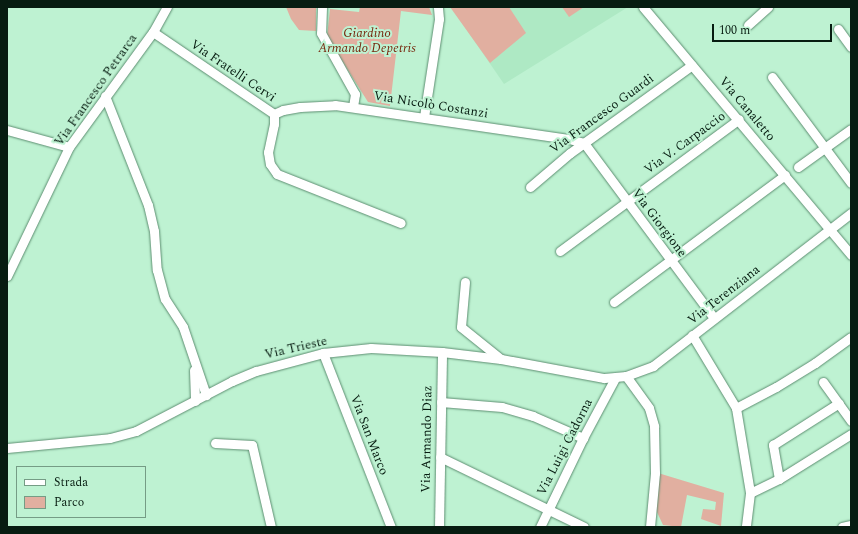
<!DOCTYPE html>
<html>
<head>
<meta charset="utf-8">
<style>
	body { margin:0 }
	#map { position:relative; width:858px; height:534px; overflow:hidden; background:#bef2d2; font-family:Spectral,serif }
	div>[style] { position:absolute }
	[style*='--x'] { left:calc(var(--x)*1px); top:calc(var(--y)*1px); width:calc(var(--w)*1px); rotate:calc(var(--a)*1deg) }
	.built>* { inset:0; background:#aee9c4 }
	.green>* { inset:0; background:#e1afa0 }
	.roads { filter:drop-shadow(0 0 1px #5d8e71) drop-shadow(0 0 1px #5d8e71) }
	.minor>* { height:9px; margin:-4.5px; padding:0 4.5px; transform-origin:4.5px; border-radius:4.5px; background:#fff }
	span { translate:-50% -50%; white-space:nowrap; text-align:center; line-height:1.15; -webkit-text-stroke:4px #bef2d2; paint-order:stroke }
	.park-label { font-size:13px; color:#76290f; font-style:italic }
	.street-label { font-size:13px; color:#071c11 }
	.frame { position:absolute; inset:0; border:8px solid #071c11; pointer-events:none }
	.legend { position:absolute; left:16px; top:466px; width:130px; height:52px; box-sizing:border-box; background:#bef2d2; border:1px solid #759c85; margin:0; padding:5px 7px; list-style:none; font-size:12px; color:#071c11 }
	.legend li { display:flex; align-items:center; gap:8px; height:20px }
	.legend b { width:20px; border:1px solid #759c85 }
	.scale { position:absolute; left:712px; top:24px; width:120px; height:18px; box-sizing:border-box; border:2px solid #071c11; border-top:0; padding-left:5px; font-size:12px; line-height:14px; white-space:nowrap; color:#071c11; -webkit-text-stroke:3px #bef2d2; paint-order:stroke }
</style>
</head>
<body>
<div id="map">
	<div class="built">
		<i style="clip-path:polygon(451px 7px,628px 7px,504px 84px)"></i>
	</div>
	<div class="green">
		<i style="clip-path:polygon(286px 7px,316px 8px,316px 31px,299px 30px,291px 19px)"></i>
		<i style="clip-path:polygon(360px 7px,429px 7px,432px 15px,401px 11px,390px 106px,368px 102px,327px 37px,330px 9px,359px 12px)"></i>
		<i style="clip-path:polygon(450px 7px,509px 7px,526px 33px,490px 63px)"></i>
		<i style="clip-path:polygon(562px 7px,584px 7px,569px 17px)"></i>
		<i style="clip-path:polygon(658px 473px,724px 493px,721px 526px,701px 519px,703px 509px,715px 510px,716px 502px,687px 495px,681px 527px,663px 525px,656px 510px)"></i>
	</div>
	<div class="roads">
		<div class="minor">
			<i style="--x:322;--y:7;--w:26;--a:92"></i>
			<i style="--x:321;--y:33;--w:70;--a:60.9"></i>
			<i style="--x:355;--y:94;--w:12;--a:99"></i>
			<i style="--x:643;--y:7;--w:324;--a:50"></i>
			<i style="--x:748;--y:25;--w:27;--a:-42"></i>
			<i style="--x:838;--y:29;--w:22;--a:54"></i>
			<i style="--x:153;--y:32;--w:146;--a:34.1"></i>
			<i style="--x:274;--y:114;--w:10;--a:90"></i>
			<i style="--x:274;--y:124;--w:29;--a:102"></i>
			<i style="--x:268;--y:152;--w:12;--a:81"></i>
			<i style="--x:270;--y:164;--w:12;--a:55"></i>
			<i style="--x:277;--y:174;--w:133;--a:21.6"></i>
			<i style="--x:772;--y:77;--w:132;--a:53.3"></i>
			<i style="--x:105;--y:96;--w:117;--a:68.5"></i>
			<i style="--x:148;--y:205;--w:27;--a:77"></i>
			<i style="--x:154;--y:231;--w:39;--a:86"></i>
			<i style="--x:157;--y:270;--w:30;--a:75"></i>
			<i style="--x:165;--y:299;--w:33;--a:57"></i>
			<i style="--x:183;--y:327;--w:72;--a:71.3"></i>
			<i style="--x:274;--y:114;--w:10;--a:-24"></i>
			<i style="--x:283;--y:110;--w:17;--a:-10"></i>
			<i style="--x:300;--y:107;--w:35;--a:-3"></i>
			<i style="--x:335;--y:105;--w:236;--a:8.3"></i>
			<i style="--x:569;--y:139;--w:16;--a:15"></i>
			<i style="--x:584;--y:143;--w:218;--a:53.4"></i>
			<i style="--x:424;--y:117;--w:99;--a:-81.3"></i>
			<i style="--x:439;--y:19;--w:12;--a:-95"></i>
			<i style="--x:7;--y:130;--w:64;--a:15.3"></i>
			<i style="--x:798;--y:167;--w:65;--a:-35.6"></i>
			<i style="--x:530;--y:187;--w:52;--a:-40.4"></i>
			<i style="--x:570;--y:153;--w:150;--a:-35.8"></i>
			<i style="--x:560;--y:251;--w:222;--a:-36.4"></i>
			<i style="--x:7;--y:276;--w:143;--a:-64.3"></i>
			<i style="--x:69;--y:147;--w:142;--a:-53.9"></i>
			<i style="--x:153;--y:32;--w:29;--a:-61"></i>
			<i style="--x:465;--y:282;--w:45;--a:95.1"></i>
			<i style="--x:461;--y:327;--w:51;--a:38.7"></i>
			<i style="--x:614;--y:302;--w:213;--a:-36.6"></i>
			<i style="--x:692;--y:335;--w:85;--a:58.9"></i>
			<i style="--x:736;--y:408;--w:86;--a:80.6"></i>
			<i style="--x:750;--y:493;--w:34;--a:97"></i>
			<i style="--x:323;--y:353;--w:187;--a:68.7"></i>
			<i style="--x:194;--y:370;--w:31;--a:88"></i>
			<i style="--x:626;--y:376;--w:39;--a:54"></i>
			<i style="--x:649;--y:408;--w:19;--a:74"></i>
			<i style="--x:654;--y:426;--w:47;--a:88.8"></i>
			<i style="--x:655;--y:473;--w:54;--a:95.3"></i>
			<i style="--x:823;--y:382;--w:48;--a:54.3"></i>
			<i style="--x:441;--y:402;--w:61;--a:4.7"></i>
			<i style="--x:502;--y:407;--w:32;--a:16"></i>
			<i style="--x:533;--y:416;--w:55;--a:23.7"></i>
			<i style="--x:736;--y:408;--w:45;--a:-27.7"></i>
			<i style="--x:776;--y:387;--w:46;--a:-31.6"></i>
			<i style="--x:815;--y:363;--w:44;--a:-35.8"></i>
			<i style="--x:215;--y:443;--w:37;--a:3"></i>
			<i style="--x:252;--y:445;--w:84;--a:77"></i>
			<i style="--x:7;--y:448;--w:103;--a:-5.5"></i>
			<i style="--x:110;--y:438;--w:27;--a:-15"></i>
			<i style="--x:136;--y:431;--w:108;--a:-27.5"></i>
			<i style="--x:232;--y:381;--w:26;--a:-23"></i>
			<i style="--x:256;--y:371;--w:69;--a:-15"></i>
			<i style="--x:323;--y:353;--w:48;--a:-5.9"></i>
			<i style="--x:371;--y:348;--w:71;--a:3.2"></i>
			<i style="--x:442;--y:352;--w:59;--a:6.8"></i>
			<i style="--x:501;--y:359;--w:105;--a:10.5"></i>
			<i style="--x:604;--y:378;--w:22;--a:-5"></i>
			<i style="--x:626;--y:376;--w:29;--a:-20"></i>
			<i style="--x:653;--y:366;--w:250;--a:-37.7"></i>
			<i style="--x:440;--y:457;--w:160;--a:25.9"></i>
			<i style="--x:779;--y:479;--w:35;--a:-100"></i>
			<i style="--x:773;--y:445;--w:78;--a:-32.5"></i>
			<i style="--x:750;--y:493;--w:32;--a:-26"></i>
			<i style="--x:779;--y:479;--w:85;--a:-32"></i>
			<i style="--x:439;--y:527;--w:175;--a:-89"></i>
			<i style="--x:540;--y:527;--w:99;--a:-64.2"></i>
			<i style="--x:583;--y:438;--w:68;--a:-61.9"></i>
			<i style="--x:842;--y:527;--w:9;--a:-13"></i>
		</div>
	</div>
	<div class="park-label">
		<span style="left:367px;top:41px">Giardino<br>Armando Depetris</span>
	</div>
	<div class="street-label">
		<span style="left:233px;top:71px;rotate:34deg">Via Fratelli Cervi</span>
		<span style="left:96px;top:90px;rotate:-55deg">Via Francesco Petrarca</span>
		<span style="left:431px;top:105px;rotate:9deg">Via Nicolò Costanzi</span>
		<span style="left:747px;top:109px;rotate:50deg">Via Canaletto</span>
		<span style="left:602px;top:114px;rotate:-36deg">Via Francesco Guardi</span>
		<span style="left:685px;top:143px;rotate:-36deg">Via V. Carpaccio</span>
		<span style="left:659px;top:223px;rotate:53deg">Via Giorgione</span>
		<span style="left:724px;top:295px;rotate:-38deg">Via Terenziana</span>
		<span style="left:296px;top:348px;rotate:-13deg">Via Trieste</span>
		<span style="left:369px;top:435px;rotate:69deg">Via San Marco</span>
		<span style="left:427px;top:439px;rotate:-89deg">Via Armando Diaz</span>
		<span style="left:565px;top:447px;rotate:-63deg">Via Luigi Cadorna</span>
	</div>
	<div class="frame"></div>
	<ul class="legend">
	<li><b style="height:5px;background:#fff"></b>Strada</li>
	<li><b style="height:11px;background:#e1afa0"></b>Parco</li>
	</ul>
	<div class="scale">100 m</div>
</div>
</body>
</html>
